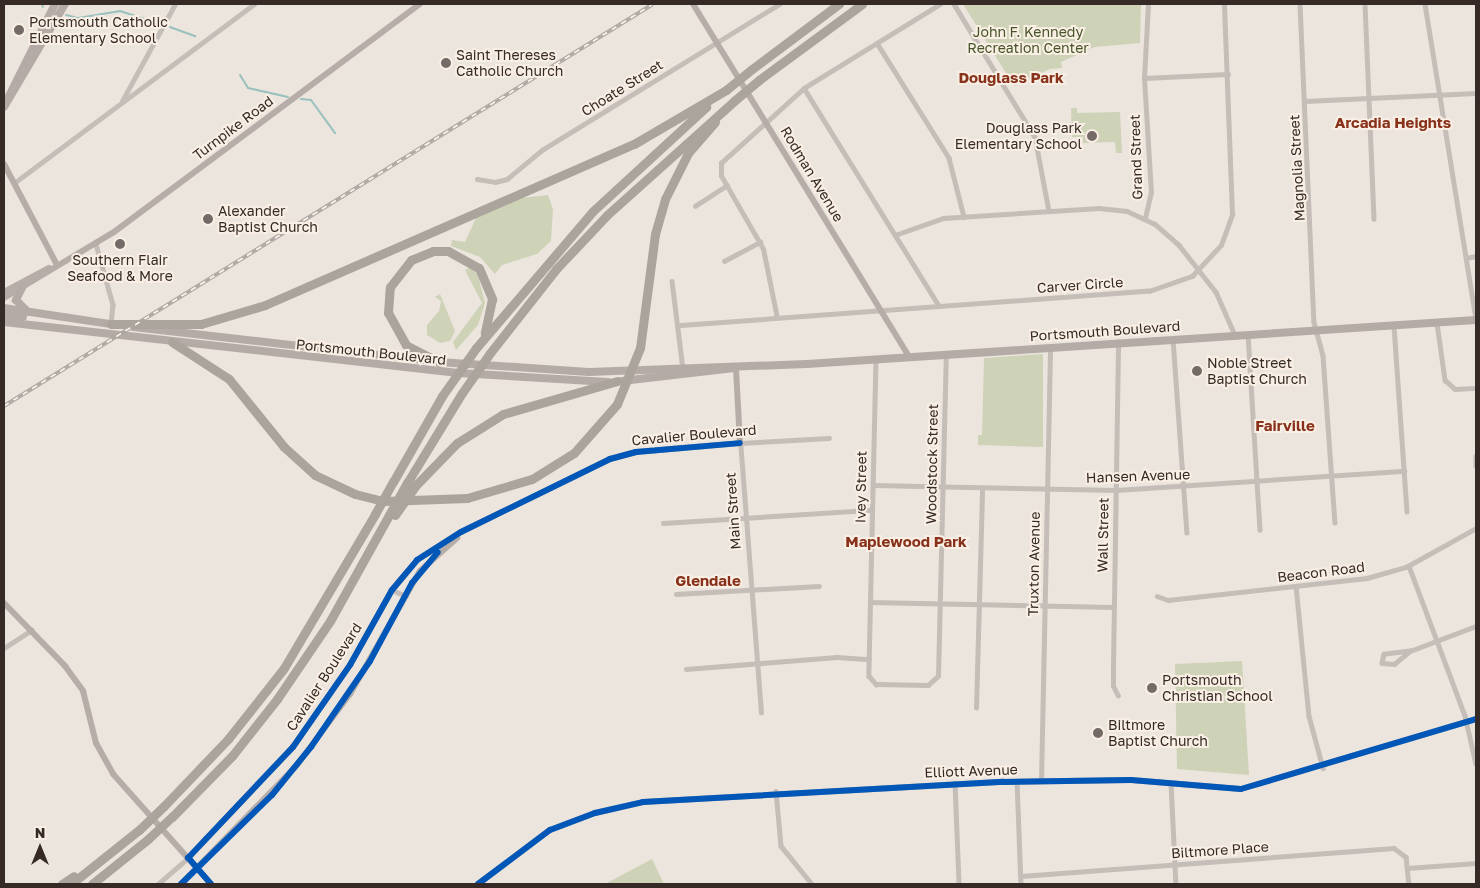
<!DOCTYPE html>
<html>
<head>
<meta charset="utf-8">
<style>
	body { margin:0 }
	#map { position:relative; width:1480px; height:888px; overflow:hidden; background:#ece5de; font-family:"Golos Text",sans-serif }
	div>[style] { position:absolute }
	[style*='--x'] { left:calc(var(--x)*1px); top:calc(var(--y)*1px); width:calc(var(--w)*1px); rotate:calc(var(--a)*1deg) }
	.green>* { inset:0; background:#ced2b7 }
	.stream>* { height:2px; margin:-1px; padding:0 1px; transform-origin:1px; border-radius:1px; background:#99c0be }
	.street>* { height:4.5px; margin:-2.25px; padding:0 2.25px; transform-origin:2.25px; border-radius:2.25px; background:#c5bdb7 }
	.secondary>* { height:6px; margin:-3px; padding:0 3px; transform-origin:3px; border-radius:3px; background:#b6ada8 }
	.primary>* { height:8px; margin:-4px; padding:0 4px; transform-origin:4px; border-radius:4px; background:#b4aba6 }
	.highway>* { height:9px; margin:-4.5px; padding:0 4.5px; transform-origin:4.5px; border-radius:4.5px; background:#aba49d }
	.rail>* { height:4px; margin-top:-2px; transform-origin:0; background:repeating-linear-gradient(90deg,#faefe4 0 5.5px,#aca6a2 0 11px); box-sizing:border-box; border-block:1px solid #aca6a2 }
	.highway-bridge>* { height:9px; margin:-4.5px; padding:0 4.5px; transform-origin:4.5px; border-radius:4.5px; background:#aba49d }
	.cycleway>* { height:6px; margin:-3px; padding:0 3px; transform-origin:3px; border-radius:3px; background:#0057b8 }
	.dots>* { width:14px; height:14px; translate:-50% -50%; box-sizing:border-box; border:2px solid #faefe4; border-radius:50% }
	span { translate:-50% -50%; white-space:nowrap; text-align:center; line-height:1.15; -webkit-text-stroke:4px #faefe4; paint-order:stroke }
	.poi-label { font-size:14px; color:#352a26 }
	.left { translate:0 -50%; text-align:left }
	.right { translate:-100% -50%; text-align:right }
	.park-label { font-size:14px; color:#465528 }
	.street-label { font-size:14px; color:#352a26 }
	.neighbourhood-label { font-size:15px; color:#88321b; font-weight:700 }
	.frame { position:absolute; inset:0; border:5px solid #352a26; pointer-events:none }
	.north { position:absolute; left:15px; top:823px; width:50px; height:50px; -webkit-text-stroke:4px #faefe4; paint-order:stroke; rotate:0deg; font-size:14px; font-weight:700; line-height:20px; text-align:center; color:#352a26 }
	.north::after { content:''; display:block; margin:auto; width:18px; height:22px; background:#352a26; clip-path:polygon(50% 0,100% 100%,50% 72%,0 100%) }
</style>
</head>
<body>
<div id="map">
	<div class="green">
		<i style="clip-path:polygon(963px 4px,1141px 4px,1140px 43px,1095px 47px,1061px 62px,1062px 68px,1050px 69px,1014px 86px)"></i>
		<i style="clip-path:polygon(1071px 108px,1077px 108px,1077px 113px,1120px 112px,1122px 153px,1116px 153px,1115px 142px,1083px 143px,1083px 137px,1072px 137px)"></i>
		<i style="clip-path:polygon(548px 195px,553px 209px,551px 241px,537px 254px,502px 265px,495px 274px,480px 257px,451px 246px,452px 240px,465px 242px,476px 218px,522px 198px)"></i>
		<i style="clip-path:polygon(471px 267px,478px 275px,485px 303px,478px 325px,456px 350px,453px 342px,482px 303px,465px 270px)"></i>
		<i style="clip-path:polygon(440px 294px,455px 331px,450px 341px,440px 343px,427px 335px,427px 325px,439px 311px,441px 301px,435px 297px)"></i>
		<i style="clip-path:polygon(1043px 354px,1043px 447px,978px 445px,978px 435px,982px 435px,984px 358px)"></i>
		<i style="clip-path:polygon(1242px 661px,1249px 775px,1177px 769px,1175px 664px)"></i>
		<i style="clip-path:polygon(652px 859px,664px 884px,605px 884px)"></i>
	</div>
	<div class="stream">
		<i style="--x:42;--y:4;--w:3;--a:72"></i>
		<i style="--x:66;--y:15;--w:12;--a:14"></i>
		<i style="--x:78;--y:18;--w:43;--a:-9.5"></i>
		<i style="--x:120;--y:11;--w:39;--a:18"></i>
		<i style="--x:170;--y:27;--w:27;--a:20"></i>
		<i style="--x:240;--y:75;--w:15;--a:58"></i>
		<i style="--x:248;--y:88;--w:41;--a:12.7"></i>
		<i style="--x:301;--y:99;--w:10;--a:6"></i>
		<i style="--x:311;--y:100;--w:41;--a:54"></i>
	</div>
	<div class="street">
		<i style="--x:954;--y:4;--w:156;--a:58.7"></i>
		<i style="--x:1035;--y:137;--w:75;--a:79.3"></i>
		<i style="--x:1300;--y:4;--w:318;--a:87.5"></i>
		<i style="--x:1314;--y:322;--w:35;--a:75"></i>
		<i style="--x:1323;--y:356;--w:167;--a:85.9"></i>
		<i style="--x:1365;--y:4;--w:215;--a:87.6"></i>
		<i style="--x:1425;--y:4;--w:319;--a:80.8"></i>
		<i style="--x:877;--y:43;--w:136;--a:57.9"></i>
		<i style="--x:949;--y:158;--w:61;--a:75.7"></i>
		<i style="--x:1144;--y:78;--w:84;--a:-2.7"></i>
		<i style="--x:804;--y:88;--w:256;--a:58.2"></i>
		<i style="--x:122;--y:101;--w:111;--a:-61.3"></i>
		<i style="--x:1305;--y:101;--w:171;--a:-2.7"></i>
		<i style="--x:477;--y:179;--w:18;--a:9"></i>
		<i style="--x:495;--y:182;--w:12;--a:-14"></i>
		<i style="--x:507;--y:179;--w:45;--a:-39.6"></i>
		<i style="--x:542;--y:150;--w:278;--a:-31.6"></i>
		<i style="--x:14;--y:183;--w:299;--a:-36.7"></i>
		<i style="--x:695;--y:206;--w:38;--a:-33"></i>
		<i style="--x:1145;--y:218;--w:26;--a:-77"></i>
		<i style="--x:1151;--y:193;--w:115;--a:-93.5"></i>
		<i style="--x:1144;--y:78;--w:74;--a:-86.9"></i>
		<i style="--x:895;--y:235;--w:51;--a:-19.5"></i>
		<i style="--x:943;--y:218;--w:156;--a:-3.7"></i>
		<i style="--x:1099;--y:208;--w:28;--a:6"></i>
		<i style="--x:1127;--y:211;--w:31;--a:25"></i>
		<i style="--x:1155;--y:224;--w:32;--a:41"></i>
		<i style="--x:1179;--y:245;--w:60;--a:51.8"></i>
		<i style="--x:1216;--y:292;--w:47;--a:66.2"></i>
		<i style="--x:96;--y:244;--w:63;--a:74.4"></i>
		<i style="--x:113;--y:305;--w:19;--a:96"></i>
		<i style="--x:1466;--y:258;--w:10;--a:-11"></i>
		<i style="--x:724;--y:261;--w:41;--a:-27.8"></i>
		<i style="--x:672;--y:281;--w:89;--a:82.9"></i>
		<i style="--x:777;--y:318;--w:70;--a:-101.5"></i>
		<i style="--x:763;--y:249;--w:84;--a:-119.9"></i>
		<i style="--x:721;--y:176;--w:13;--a:-90"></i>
		<i style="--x:721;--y:163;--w:112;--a:-42.1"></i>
		<i style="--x:804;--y:88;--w:160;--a:-31.7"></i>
		<i style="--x:1437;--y:323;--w:58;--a:82"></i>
		<i style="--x:1445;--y:380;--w:13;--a:42"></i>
		<i style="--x:1455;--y:389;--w:21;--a:-3"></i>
		<i style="--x:681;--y:325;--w:469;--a:-4.2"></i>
		<i style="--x:1149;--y:291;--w:46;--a:-19.2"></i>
		<i style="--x:1192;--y:276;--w:42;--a:-46.9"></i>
		<i style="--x:1221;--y:245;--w:33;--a:-70"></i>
		<i style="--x:1232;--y:214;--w:210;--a:-92.2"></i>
		<i style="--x:1394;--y:326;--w:186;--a:86"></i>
		<i style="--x:1248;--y:334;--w:196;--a:86.5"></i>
		<i style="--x:1173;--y:339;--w:194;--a:85.9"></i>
		<i style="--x:876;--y:359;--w:317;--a:91.3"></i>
		<i style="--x:869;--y:676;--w:11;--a:49"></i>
		<i style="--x:876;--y:684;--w:52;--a:1.1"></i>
		<i style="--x:928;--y:685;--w:13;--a:-42"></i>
		<i style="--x:938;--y:676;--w:321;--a:-88.6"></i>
		<i style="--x:1476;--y:456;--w:10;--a:90"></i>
		<i style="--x:873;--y:485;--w:243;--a:1.2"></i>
		<i style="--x:1116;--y:490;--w:289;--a:-3.8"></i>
		<i style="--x:663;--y:523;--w:209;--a:-3.6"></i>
		<i style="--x:1409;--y:566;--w:160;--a:69.5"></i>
		<i style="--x:1465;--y:716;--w:49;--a:77.1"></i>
		<i style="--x:1296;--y:586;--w:131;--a:84.3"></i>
		<i style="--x:1309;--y:716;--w:54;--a:74.9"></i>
		<i style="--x:392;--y:590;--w:15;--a:23"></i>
		<i style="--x:676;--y:594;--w:143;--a:-3.2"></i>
		<i style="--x:1157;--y:596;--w:12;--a:20"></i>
		<i style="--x:1168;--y:600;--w:200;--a:-6.3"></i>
		<i style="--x:1367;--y:578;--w:41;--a:-15.8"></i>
		<i style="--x:1406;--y:567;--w:80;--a:-29.1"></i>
		<i style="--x:870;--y:602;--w:243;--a:1.2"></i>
		<i style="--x:4;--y:648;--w:33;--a:-33"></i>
		<i style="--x:1410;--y:651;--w:26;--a:173"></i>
		<i style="--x:1384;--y:654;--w:9;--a:103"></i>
		<i style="--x:1382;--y:663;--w:12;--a:5"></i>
		<i style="--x:1394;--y:664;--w:21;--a:-39"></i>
		<i style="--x:1410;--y:651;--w:71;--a:-20.7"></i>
		<i style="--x:686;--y:669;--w:151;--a:-4.5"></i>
		<i style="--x:837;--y:657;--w:32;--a:4"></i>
		<i style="--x:1118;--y:696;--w:11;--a:-117"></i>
		<i style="--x:1113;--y:686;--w:21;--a:-90"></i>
		<i style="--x:1113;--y:665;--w:323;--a:-89.1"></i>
		<i style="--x:976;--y:708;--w:220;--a:-88.4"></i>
		<i style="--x:761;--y:713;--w:271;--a:-94.4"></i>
		<i style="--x:740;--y:443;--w:89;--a:-3.2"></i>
		<i style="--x:1017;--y:781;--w:103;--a:87.8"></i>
		<i style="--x:1041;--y:781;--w:434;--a:-88.8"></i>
		<i style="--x:955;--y:783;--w:101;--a:87.7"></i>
		<i style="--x:1171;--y:783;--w:101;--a:87.2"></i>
		<i style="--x:776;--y:791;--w:55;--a:84.8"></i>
		<i style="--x:781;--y:846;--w:49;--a:50.8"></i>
		<i style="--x:1407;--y:868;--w:69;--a:-4.1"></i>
		<i style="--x:1021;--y:876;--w:374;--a:-4.3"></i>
		<i style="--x:1394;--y:848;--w:15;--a:37"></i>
		<i style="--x:1406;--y:857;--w:27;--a:84"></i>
		<i style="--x:158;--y:884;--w:40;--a:-41"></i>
	</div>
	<div class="secondary">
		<i style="--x:693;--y:4;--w:414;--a:58.5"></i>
		<i style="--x:4;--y:164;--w:114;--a:62.3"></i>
		<i style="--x:4;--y:292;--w:51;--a:-28.1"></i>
		<i style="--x:4;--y:298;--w:128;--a:-31"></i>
		<i style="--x:114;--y:232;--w:382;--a:-36.7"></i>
		<i style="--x:4;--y:603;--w:88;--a:45.9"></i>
		<i style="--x:65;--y:666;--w:31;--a:54"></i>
		<i style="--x:83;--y:691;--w:54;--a:76"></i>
		<i style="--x:96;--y:743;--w:35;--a:61"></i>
		<i style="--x:113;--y:774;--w:147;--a:48.3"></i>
		<i style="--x:188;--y:858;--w:153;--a:-46.6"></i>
		<i style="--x:293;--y:747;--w:100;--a:-55.2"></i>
		<i style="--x:350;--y:665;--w:86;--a:-60.8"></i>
		<i style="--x:392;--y:590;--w:39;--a:-50"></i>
		<i style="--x:417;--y:560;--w:52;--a:-32.5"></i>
		<i style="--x:461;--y:532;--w:166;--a:-26.1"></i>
		<i style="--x:610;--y:459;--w:27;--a:-15"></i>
		<i style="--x:636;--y:452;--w:104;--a:-4.9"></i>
		<i style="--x:740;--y:443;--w:75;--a:-93.1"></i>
		<i style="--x:181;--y:884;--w:166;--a:-45.7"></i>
		<i style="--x:297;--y:765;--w:89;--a:-53.3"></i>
		<i style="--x:350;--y:694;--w:142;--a:-60.4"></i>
		<i style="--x:420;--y:571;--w:50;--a:-41.7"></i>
		<i style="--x:478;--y:884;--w:90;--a:-36.9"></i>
		<i style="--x:550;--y:830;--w:48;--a:-20.7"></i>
		<i style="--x:595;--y:813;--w:49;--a:-12.9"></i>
		<i style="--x:643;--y:802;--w:361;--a:-3.2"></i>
		<i style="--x:1003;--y:782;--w:128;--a:-0.9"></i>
		<i style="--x:1131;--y:780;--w:110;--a:4.7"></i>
		<i style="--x:1241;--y:789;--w:245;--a:-16.6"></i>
	</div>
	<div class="primary">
		<i style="--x:7;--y:100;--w:107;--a:-63.4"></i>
		<i style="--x:4;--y:107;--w:120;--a:-59.4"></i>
		<i style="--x:23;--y:286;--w:16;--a:117"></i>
		<i style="--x:16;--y:300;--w:16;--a:45"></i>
		<i style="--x:4;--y:308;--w:113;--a:8.6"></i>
		<i style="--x:4;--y:316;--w:19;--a:3"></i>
		<i style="--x:4;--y:322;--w:457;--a:6.4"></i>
		<i style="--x:458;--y:373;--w:150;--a:3.4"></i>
		<i style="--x:133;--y:327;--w:308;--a:6.5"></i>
		<i style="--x:439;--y:362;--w:150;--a:3.8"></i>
		<i style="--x:589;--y:372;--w:218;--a:-2.1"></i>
		<i style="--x:807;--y:364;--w:670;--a:-3.76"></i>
		<i style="--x:622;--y:381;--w:113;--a:-6.6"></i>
	</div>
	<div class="highway">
		<i style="--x:752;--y:69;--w:109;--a:-36.8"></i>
		<i style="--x:759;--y:80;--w:128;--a:-36.4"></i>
		<i style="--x:111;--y:324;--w:90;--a:0"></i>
		<i style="--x:201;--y:324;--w:67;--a:-16.5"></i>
		<i style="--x:265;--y:305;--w:403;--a:-23.6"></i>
		<i style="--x:634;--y:144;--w:107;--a:-30.4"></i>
		<i style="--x:172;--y:342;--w:68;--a:33"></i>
		<i style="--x:229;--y:379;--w:87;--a:51"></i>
		<i style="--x:284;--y:447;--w:42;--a:42.1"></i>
		<i style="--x:315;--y:475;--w:44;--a:25.4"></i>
		<i style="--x:355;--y:494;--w:30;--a:14"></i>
		<i style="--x:384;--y:501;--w:83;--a:-2.1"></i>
		<i style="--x:467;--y:498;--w:68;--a:-16.3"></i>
		<i style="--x:532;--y:479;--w:49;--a:-31.8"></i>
		<i style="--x:574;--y:453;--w:65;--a:-48.7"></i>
		<i style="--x:476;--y:348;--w:180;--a:-49.5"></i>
		<i style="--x:593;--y:211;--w:154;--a:-42.6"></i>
		<i style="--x:640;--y:348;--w:115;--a:-82.5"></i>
		<i style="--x:655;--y:234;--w:36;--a:-74"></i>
		<i style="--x:665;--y:199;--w:51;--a:-63.4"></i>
		<i style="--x:688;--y:153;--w:41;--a:-48.9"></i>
		<i style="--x:490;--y:353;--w:107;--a:-51.8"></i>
		<i style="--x:556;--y:269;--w:74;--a:-46.6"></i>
		<i style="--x:607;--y:215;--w:171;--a:-41.9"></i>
		<i style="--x:439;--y:362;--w:37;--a:-153"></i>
		<i style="--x:406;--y:345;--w:37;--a:-119"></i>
		<i style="--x:388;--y:313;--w:26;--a:-86"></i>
		<i style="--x:390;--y:287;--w:34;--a:-52"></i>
		<i style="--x:411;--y:260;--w:24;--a:-22"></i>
		<i style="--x:433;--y:251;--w:15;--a:0"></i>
		<i style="--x:448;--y:251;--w:35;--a:29"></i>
		<i style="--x:479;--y:268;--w:34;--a:67"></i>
		<i style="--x:492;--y:299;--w:35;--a:102"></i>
		<i style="--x:393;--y:482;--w:99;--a:-60.3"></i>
		<i style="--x:407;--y:483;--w:105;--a:-58.6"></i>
		<i style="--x:417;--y:484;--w:57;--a:-45.7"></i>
		<i style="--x:457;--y:443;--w:54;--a:-32.2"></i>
		<i style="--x:503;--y:414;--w:119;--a:-16.1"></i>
		<i style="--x:164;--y:806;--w:93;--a:-46.3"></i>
		<i style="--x:228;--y:739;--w:90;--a:-51.7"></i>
		<i style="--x:284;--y:668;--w:179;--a:-59.4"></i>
		<i style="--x:172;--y:817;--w:86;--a:-45.5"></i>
		<i style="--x:232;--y:756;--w:73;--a:-51.7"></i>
		<i style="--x:277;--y:699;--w:94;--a:-55.8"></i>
		<i style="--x:330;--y:621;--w:121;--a:-60.9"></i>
		<i style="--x:62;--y:884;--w:14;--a:-34"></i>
		<i style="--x:71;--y:884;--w:87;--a:-38.5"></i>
		<i style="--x:92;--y:884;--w:72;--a:-38.8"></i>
	</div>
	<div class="rail">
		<i style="--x:4;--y:406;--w:763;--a:-31.77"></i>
	</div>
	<div class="highway-bridge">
		<i style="--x:726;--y:90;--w:33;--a:-39"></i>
		<i style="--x:734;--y:101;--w:33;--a:-40"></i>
		<i style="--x:462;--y:393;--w:49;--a:-55"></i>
		<i style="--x:442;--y:396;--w:59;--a:-54.7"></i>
		<i style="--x:617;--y:404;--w:61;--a:-67.7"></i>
		<i style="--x:375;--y:514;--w:37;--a:-61"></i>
		<i style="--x:389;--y:515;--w:37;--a:-61"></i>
		<i style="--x:395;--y:515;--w:38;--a:-55"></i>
		<i style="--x:139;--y:830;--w:35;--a:-44"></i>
		<i style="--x:148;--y:839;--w:33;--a:-43"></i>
	</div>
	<div class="cycleway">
		<i style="--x:181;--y:884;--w:127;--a:-44.4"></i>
		<i style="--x:272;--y:795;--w:62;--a:-50.9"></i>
		<i style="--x:311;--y:747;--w:104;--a:-55.5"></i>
		<i style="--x:370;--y:661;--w:89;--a:-61.7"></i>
		<i style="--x:412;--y:583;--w:40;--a:-50"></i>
		<i style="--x:211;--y:884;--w:35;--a:-131"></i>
		<i style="--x:188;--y:858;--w:153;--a:-46.6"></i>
		<i style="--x:293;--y:747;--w:100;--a:-55.2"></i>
		<i style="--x:350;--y:665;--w:86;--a:-60.8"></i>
		<i style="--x:392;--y:590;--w:39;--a:-50"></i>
		<i style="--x:417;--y:560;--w:52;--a:-32.5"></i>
		<i style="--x:461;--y:532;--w:166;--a:-26.1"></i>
		<i style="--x:610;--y:459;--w:27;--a:-15"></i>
		<i style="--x:636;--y:452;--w:104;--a:-4.9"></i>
		<i style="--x:478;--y:884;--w:90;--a:-36.9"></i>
		<i style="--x:550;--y:830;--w:48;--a:-20.7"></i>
		<i style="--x:595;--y:813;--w:49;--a:-12.9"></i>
		<i style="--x:643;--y:802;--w:361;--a:-3.2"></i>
		<i style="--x:1003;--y:782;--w:128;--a:-0.9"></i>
		<i style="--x:1131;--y:780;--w:110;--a:4.7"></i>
		<i style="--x:1241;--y:789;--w:245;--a:-16.6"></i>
	</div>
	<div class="dots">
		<i style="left:19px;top:30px;background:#756b66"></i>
		<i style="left:446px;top:63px;background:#756b66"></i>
		<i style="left:1092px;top:136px;background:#756b66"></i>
		<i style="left:208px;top:219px;background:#756b66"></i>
		<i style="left:120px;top:244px;background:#756b66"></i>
		<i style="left:1197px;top:371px;background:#756b66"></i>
		<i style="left:1152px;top:688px;background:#756b66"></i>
		<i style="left:1098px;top:733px;background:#756b66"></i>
	</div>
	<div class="poi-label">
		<span class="left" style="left:29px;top:30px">Portsmouth Catholic<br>Elementary School</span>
		<span class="left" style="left:456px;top:63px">Saint Thereses<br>Catholic Church</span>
		<span class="right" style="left:1082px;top:136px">Douglass Park<br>Elementary School</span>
		<span class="left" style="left:218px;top:219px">Alexander<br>Baptist Church</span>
		<span style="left:120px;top:268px">Southern Flair<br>Seafood &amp; More</span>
		<span class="left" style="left:1207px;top:371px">Noble Street<br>Baptist Church</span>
		<span class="left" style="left:1162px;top:688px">Portsmouth<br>Christian School</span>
		<span class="left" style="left:1108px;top:733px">Biltmore<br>Baptist Church</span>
	</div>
	<div class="park-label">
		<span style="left:1028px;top:40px">John F. Kennedy<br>Recreation Center</span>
	</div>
	<div class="street-label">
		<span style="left:622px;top:88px;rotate:-32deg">Choate Street</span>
		<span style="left:233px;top:128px;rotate:-37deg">Turnpike Road</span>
		<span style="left:1136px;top:157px;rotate:-92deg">Grand Street</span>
		<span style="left:1297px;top:168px;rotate:-93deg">Magnolia Street</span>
		<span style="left:812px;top:174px;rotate:59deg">Rodman Avenue</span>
		<span style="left:1080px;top:285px;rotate:-4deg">Carver Circle</span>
		<span style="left:1105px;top:331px;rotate:-4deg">Portsmouth Boulevard</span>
		<span style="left:371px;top:352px;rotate:6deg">Portsmouth Boulevard</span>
		<span style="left:694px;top:435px;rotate:-5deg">Cavalier Boulevard</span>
		<span style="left:932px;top:464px;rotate:-89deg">Woodstock Street</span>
		<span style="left:1138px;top:476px;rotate:-2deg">Hansen Avenue</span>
		<span style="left:861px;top:487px;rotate:-89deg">Ivey Street</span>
		<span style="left:733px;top:511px;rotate:-94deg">Main Street</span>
		<span style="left:1103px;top:535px;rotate:-89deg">Wall Street</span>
		<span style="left:1034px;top:564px;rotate:-89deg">Truxton Avenue</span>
		<span style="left:1321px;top:572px;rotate:-7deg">Beacon Road</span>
		<span style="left:324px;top:677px;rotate:-57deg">Cavalier Boulevard</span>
		<span style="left:971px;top:771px;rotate:-2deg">Elliott Avenue</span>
		<span style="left:1220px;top:850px;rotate:-4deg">Biltmore Place</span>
	</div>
	<div class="neighbourhood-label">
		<span style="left:1011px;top:78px">Douglass Park</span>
		<span style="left:1393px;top:123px">Arcadia Heights</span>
		<span style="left:1285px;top:426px">Fairville</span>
		<span style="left:906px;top:542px">Maplewood Park</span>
		<span style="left:708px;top:581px">Glendale</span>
	</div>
	<div class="frame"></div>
	<div class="north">N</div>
</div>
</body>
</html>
